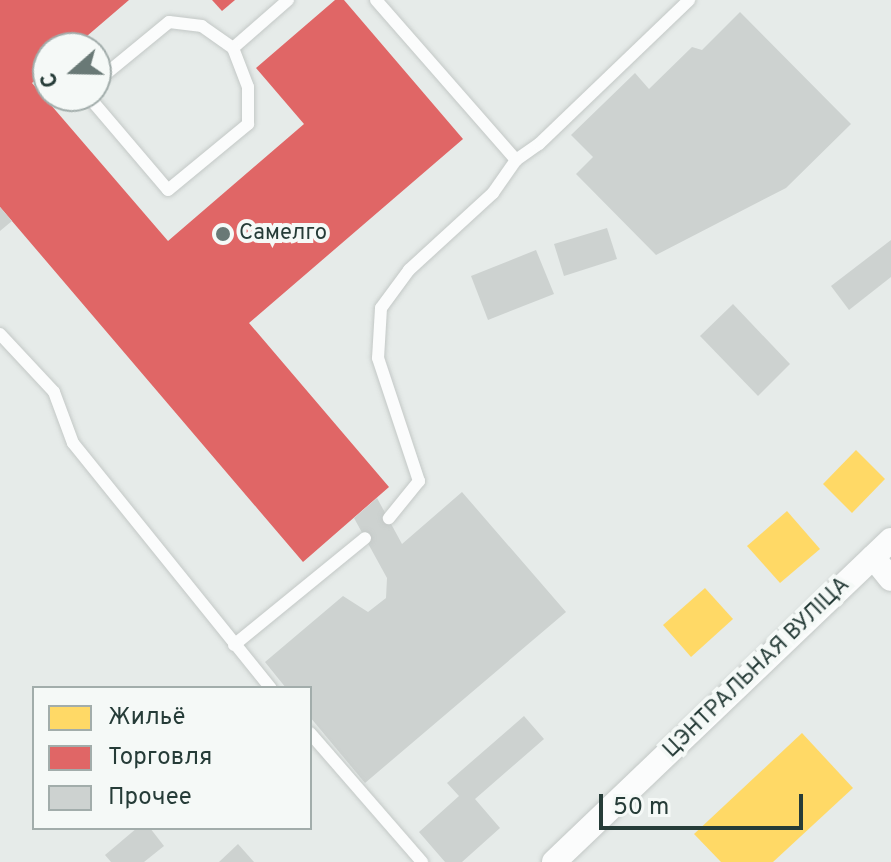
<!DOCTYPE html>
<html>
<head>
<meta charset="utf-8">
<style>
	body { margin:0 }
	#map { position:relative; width:891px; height:862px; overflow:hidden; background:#e6ebe9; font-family:Overpass,sans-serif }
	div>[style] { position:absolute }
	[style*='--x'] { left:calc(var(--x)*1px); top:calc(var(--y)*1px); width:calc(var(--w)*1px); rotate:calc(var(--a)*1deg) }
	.homes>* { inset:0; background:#ffd966 }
	.shops>* { inset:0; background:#e06666 }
	.building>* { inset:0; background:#cdd2d0 }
	.roads { filter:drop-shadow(0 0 2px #c3c8c6) drop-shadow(0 0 2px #c3c8c6) }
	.service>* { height:12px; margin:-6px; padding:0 6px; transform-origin:6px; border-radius:6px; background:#fbfcfc }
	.minor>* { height:24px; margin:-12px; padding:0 12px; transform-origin:12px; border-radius:12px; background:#fbfcfc }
	.dots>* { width:22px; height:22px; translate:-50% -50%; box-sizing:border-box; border:4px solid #f5f9f7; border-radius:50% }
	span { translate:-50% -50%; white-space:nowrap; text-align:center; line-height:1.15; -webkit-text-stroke:8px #f5f9f7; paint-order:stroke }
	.poi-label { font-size:22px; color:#263c38 }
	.left { translate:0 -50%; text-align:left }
	.street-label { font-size:22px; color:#263c38 }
	.legend { position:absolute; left:32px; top:686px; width:280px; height:144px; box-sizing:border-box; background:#f5f9f7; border:2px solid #a2adab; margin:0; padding:10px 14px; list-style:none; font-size:24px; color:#263c38 }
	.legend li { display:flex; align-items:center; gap:16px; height:40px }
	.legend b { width:40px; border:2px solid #a2adab }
	.north { position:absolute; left:32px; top:32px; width:80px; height:80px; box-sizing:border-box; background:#f5f9f7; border:2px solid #a2adab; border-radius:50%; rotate:250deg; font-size:22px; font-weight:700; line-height:32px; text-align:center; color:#263c38 }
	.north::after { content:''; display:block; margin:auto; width:28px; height:36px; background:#697976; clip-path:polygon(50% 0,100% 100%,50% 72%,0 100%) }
	.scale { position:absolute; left:599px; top:794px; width:204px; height:36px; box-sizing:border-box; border:4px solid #263c38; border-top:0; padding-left:10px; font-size:24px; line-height:28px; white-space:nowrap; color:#263c38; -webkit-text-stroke:6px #f5f9f7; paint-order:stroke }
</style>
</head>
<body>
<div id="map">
	<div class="homes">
		<i style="clip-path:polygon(856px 450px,885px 479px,852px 513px,823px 484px)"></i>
		<i style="clip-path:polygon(787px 511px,820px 549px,780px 583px,747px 546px)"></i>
		<i style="clip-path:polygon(705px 588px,733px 619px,691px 657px,663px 625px)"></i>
		<i style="clip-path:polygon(802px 733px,853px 788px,773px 862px,721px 862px,694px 834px)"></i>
	</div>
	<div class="shops">
		<i style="clip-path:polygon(0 0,129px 0,73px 48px,48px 48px,48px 69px,32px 83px,168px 241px,304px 124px,256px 68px,335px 0,344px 0,463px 139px,249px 323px,389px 487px,303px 562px,0 207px)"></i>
		<i style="clip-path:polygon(212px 0,235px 0,222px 11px)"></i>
	</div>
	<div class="building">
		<i style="clip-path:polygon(740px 12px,851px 124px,786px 188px,656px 255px,576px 174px,593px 157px,571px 135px,635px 73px,649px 89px,692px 47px,702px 50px)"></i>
		<i style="clip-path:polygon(0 207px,12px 221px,0 231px)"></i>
		<i style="clip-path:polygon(607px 228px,617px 259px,564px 276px,554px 244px)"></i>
		<i style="clip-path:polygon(891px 240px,891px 277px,849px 310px,831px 286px)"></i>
		<i style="clip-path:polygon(536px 250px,554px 294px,488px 320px,471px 276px)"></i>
		<i style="clip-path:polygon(733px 304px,790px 364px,758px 396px,700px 336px)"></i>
		<i style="clip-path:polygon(462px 492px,566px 612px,365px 783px,310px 717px,310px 688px,286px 688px,265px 662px,343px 596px,368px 612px,386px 598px,387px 578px,354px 518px,377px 498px,402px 544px)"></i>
		<i style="clip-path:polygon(524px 716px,544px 739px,475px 799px,500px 828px,462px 862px,445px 862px,419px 832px,459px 796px,447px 783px)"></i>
		<i style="clip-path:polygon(137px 828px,150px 828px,164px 846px,144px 862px,111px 862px,105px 855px)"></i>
		<i style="clip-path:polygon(238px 844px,254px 862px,219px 862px)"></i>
	</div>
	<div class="roads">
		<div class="service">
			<i style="--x:376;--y:0;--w:213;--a:48.8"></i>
			<i style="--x:516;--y:160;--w:40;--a:124.9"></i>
			<i style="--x:493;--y:193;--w:114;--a:137.5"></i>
			<i style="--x:409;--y:270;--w:47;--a:126.4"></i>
			<i style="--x:381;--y:308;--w:50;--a:93.4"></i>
			<i style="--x:378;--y:358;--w:130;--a:71.6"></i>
			<i style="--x:419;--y:481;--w:48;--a:129"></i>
			<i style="--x:233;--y:48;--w:73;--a:-41.1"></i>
			<i style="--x:88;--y:96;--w:123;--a:49.6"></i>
			<i style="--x:168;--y:190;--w:104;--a:-39.5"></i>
			<i style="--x:248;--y:124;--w:37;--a:-90"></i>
			<i style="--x:248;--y:87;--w:42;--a:-111"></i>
			<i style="--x:233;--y:48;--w:38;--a:-145"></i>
			<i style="--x:202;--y:26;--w:33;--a:-173"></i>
			<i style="--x:169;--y:22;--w:94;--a:140.6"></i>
			<i style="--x:516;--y:160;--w:28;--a:-35"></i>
			<i style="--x:539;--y:144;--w:208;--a:-43.8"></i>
			<i style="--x:0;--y:334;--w:79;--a:47"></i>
			<i style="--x:54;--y:392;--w:54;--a:69.6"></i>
			<i style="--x:73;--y:443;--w:315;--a:51.1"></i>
			<i style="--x:234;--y:645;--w:169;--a:-39.2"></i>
			<i style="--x:310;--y:733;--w:171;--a:49"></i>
		</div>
		<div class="minor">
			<i style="--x:873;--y:557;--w:28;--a:51"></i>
			<i style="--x:554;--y:862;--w:466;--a:-43.7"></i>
		</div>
	</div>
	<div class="dots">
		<i style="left:223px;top:234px;background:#697976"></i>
	</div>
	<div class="poi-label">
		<span class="left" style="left:239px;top:234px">Самелго</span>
	</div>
	<div class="street-label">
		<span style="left:757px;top:668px;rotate:-44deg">ЦЭНТРАЛЬНАЯ ВУЛІЦА</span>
	</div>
	<ul class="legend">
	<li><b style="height:22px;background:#ffd966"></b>Жильё</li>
	<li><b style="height:22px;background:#e06666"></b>Торговля</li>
	<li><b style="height:22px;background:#cdd2d0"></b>Прочее</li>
	</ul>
	<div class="north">С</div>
	<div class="scale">50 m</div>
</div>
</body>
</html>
